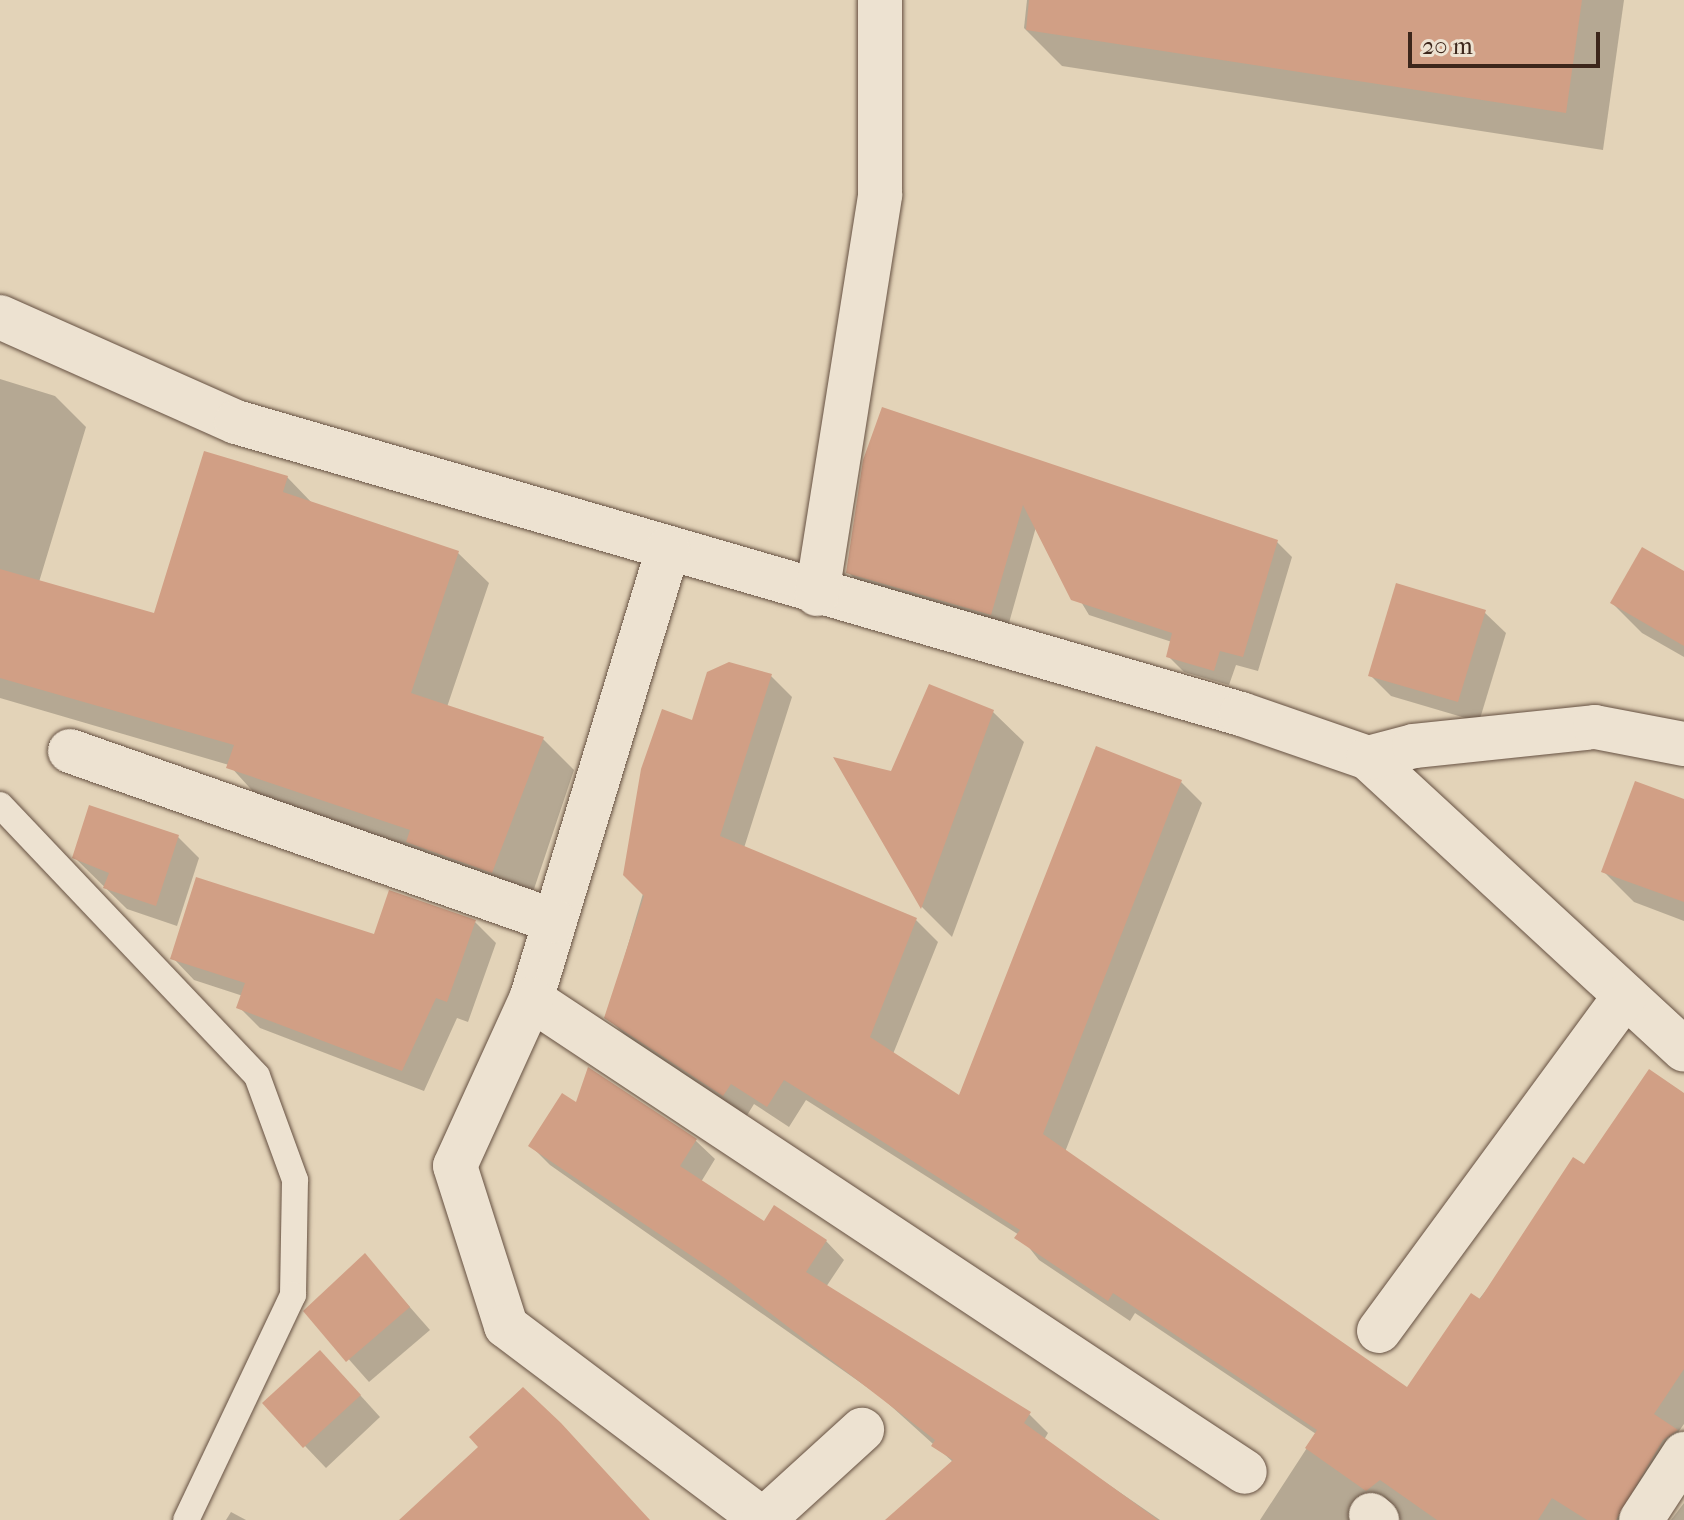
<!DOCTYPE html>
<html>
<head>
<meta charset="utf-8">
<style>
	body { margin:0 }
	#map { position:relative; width:1684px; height:1520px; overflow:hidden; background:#e3d3b8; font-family:"IM FELL French Canon",serif }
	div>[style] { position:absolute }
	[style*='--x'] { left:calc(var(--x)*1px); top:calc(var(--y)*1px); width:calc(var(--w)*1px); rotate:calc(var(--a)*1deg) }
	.shadow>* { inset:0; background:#0003 }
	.building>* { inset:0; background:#d19f85 }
	.roads { filter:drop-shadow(0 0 2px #665142) drop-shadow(0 0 2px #665142) }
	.service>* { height:26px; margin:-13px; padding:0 13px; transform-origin:13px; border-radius:13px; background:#ede2d1 }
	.minor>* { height:44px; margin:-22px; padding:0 22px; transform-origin:22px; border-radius:22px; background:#ede2d1 }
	span { translate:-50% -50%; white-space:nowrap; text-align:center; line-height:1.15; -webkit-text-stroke:6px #ede2d1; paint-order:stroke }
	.scale { position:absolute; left:1408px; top:32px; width:192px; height:36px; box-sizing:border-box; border:4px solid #3c261b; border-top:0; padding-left:10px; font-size:24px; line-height:28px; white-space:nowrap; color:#3c261b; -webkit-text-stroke:6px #ede2d1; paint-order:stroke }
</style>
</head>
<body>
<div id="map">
	<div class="shadow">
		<i style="clip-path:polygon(1027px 0,1624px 0,1603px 150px,1062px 66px,1024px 28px)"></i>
		<i style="clip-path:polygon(0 379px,55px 396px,86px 427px,39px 582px,155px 616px,287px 477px,314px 505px,458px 553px,489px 583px,447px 707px,543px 739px,574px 770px,533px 892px,259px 798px,229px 765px,0 698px)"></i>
		<i style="clip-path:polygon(865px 461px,1277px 542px,1292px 557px,1258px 671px,1236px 665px,1229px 685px,1184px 672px,1168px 656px,1172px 642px,1089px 615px,1036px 527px,1007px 630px,864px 588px,848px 572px)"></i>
		<i style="clip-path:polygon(1684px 573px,1684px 657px,1642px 633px,1612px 603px)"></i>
		<i style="clip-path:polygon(1484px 612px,1506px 633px,1479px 722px,1391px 696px,1370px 675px)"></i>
		<i style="clip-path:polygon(771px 676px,792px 697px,744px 848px,916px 920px,938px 942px,893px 1054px,960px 1098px,1181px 782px,1202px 803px,1065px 1152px,1407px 1389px,1585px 1167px,1684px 1095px,1684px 1424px,1651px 1470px,1647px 1520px,1401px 1520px,1385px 1512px,1378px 1520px,1260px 1520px,1316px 1434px,1135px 1313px,1130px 1321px,1039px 1260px,1019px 1235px,806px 1100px,789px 1127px,754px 1104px,746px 1117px,629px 1039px,607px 1017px,693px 722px)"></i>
		<i style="clip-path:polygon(993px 712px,1024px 742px,952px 937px,922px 907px,837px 760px,892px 773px)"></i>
		<i style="clip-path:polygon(1684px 801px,1684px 921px,1634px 902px,1604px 872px)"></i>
		<i style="clip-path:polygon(178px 837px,199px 858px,177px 926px,127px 909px,74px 857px)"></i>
		<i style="clip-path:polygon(475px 922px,496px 943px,468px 1022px,457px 1018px,424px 1091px,260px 1028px,239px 1007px,243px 996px,194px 980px,173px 958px)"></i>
		<i style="clip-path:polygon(577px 1106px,696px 1141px,715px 1159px,701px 1182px,764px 1224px,826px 1241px,844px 1260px,826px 1287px,1029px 1414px,1048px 1433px,1044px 1440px,1160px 1520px,892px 1520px,953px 1462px,881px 1397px,550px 1165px,531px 1146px)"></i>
		<i style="clip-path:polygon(365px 1256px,430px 1330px,369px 1382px,306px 1311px)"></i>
		<i style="clip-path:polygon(341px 1374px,380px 1417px,326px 1468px,264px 1403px)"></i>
		<i style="clip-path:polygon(1684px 1503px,1684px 1520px,1671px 1520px)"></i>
		<i style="clip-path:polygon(231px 1512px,246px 1520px,226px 1520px)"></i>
	</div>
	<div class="building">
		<i style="clip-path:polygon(1029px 0,1582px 0,1566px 113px,1026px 30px)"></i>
		<i style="clip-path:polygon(882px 407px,1278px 540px,1243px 657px,1220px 651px,1214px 671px,1166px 657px,1172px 633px,1071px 600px,1023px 505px,991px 615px,846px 573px,863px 460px)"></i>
		<i style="clip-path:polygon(204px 451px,288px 476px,283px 492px,459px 551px,411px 693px,544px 737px,492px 873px,406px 842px,410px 830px,226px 768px,234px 745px,0 678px,0 569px,154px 613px)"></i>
		<i style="clip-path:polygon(1642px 547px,1684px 571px,1684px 646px,1610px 603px)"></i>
		<i style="clip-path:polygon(1396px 583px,1486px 610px,1458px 702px,1368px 676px)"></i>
		<i style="clip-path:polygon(729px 662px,772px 674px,720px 836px,917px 918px,870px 1037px,959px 1095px,1096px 746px,1182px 780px,1043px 1134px,1407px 1387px,1471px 1293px,1480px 1299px,1573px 1157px,1584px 1164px,1649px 1069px,1684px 1093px,1684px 1369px,1654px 1414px,1678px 1430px,1663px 1440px,1616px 1520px,1587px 1520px,1552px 1498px,1538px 1520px,1437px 1520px,1380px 1480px,1366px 1491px,1305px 1448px,1317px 1430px,1113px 1293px,1108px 1301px,1014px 1238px,1020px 1230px,877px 1138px,784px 1080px,767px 1107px,731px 1084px,723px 1096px,604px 1018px,644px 896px,623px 875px,641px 769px,662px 709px,692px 720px,707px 672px)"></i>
		<i style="clip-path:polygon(929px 684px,994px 710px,921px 909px,833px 757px,891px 771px)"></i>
		<i style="clip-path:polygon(1635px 781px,1684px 799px,1684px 902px,1601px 872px)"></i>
		<i style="clip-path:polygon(89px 805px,179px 835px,156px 906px,103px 888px,109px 873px,72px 858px)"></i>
		<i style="clip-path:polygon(196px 877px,374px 934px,389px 890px,476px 920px,447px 1002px,436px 998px,402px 1071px,236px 1008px,245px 983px,170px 959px)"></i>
		<i style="clip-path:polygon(588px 1067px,697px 1139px,680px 1166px,764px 1221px,774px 1205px,827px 1240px,806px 1272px,1031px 1412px,1024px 1423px,1158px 1520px,885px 1520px,953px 1460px,931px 1446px,935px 1440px,726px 1279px,528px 1146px,562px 1093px,576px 1102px)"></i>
		<i style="clip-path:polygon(365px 1253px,410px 1307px,346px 1362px,303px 1311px)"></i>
		<i style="clip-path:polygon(320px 1350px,361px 1395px,303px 1448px,262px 1403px)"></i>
		<i style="clip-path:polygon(523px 1387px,561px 1423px,650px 1520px,399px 1520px,478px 1447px,469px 1437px)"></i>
	</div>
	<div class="roads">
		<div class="service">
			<i style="--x:0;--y:805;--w:373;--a:46.5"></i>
			<i style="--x:257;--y:1076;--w:111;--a:69.9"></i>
			<i style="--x:295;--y:1180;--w:115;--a:91"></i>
			<i style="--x:293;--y:1295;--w:249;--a:115.4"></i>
		</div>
		<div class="minor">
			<i style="--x:0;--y:317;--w:258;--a:24"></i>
			<i style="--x:236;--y:422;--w:1047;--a:16.2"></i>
			<i style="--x:1241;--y:714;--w:134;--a:19.1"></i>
			<i style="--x:1368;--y:758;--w:430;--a:42.7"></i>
			<i style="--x:668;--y:549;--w:470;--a:106.9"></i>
			<i style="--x:531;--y:999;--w:856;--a:33.52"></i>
			<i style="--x:817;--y:594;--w:404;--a:-81"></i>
			<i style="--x:880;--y:195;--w:195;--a:-90"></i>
			<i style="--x:70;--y:751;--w:513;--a:19.35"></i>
			<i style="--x:1368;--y:758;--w:48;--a:-14.6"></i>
			<i style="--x:1414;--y:746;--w:182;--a:-6"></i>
			<i style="--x:1595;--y:727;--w:91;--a:10.8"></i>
			<i style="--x:531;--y:999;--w:183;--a:114.5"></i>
			<i style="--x:455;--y:1166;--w:168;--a:72.3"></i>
			<i style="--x:506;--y:1326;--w:322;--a:37"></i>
			<i style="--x:1379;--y:1331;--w:416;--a:-53.7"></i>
			<i style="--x:1371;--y:1515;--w:8;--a:40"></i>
			<i style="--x:763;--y:1520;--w:134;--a:-42.3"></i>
			<i style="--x:1641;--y:1520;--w:79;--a:-56.9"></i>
		</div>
	</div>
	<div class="scale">20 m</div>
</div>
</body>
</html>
